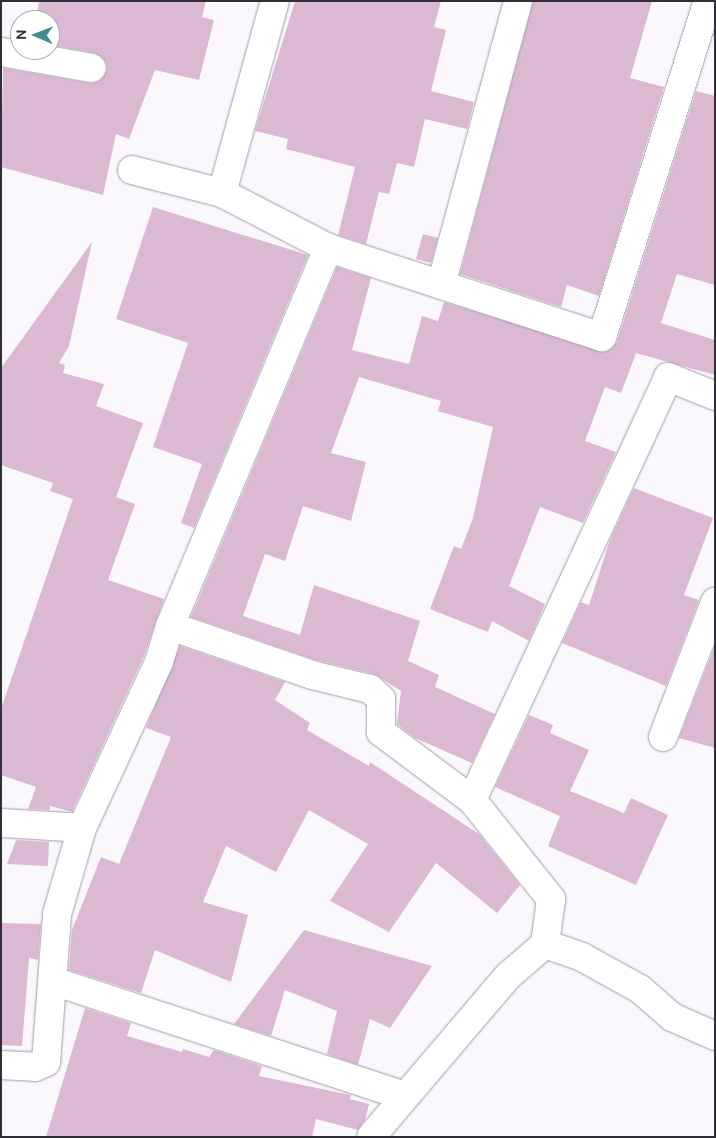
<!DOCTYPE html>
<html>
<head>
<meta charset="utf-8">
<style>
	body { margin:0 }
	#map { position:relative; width:716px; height:1138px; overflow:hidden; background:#faf8fc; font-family:Ubuntu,sans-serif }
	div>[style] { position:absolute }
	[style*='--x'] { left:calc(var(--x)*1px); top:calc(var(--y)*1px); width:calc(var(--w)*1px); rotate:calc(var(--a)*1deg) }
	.building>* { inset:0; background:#dcb9d2 }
	.roads { filter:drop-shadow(0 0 1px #a19bae) drop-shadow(0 0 1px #a19bae) }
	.minor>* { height:28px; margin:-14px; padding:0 14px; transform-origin:14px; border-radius:14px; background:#fff }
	span { translate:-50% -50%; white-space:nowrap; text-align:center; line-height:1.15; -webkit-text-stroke:4px #fff; paint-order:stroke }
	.frame { position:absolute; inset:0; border:2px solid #302e36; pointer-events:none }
	.north { position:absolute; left:10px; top:10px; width:50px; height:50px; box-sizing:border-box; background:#fff; border:1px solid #acabaf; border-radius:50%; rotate:271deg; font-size:14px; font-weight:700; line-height:20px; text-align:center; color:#302e36 }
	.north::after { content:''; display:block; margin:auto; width:18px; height:22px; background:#428992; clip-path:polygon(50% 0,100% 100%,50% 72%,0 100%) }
</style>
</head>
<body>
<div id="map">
	<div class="building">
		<i style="clip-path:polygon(39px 1px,206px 1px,202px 17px,214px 20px,199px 80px,155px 70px,129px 139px,116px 134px,103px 195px,1px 167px,3px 68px,90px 83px,98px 82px,107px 71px,106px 62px,95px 53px,50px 45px,50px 20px,36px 20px)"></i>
		<i style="clip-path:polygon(295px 1px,441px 1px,434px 27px,446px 30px,431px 91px,474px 102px,467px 129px,425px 119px,414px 167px,397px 163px,389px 194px,379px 192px,366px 244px,338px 235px,355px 167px,286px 149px,288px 139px,255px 131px)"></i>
		<i style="clip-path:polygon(533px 1px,652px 1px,630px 78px,664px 87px,599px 296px,567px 285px,561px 307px,460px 274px)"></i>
		<i style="clip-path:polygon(696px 91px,715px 96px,715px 285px,677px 274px,661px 323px,715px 340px,715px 375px,636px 353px,621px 393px,605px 387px,585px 441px,616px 452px,583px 523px,540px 507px,509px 586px,545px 604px,529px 641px,492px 621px,488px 632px,430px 609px,454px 546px,461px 549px,473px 518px,493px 427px,438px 411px,441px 401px,359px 377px,331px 453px,366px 462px,351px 521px,303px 506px,285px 561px,265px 554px,243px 616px,300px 635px,314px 585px,420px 621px,408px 661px,439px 675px,435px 687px,495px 714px,472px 763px,415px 738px,397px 724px,401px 691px,374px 674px,316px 660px,191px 617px,337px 267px,371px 278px,352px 350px,409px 364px,422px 316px,438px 321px,444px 302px,606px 352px,617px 342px)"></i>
		<i style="clip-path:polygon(153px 207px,308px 255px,194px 528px,181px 523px,202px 464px,153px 447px,188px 343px,116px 319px)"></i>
		<i style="clip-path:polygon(423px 234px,438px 238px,431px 263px,416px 259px)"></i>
		<i style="clip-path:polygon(92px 242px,69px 346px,59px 363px,65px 365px,63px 373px,104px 384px,96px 406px,143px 423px,116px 497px,135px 504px,108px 580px,164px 599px,144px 656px,72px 812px,50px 806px,50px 810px,28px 809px,36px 787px,1px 775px,1px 709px,73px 499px,50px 491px,53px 483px,1px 465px,1px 368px)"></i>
		<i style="clip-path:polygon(634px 488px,713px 518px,684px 595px,699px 600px,666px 686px,562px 643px,581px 602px,589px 605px,610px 540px)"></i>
		<i style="clip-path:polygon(180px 646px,285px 682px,275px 700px,310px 723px,307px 730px,369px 766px,370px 762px,479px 834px,520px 885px,497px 913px,436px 863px,389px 932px,330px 901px,368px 844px,309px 810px,276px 872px,226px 846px,203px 902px,248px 915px,231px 982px,155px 950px,141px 993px,69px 970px,72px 930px,101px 857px,119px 864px,171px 737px,146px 728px)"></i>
		<i style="clip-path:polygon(715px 646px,715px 748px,679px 738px)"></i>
		<i style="clip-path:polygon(529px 715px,553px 725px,550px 733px,589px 750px,570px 791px,624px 813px,631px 798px,668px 815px,636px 885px,548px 846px,560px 816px,495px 787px)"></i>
		<i style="clip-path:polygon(16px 840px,49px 842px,48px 866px,7px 864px)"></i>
		<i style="clip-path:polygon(1px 923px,41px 924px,38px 960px,29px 958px,22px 1046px,1px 1045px)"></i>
		<i style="clip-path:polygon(304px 930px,432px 966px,390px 1028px,370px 1019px,358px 1065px,327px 1054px,337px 1011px,285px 990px,271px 1036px,234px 1024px)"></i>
		<i style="clip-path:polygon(85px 1008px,131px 1023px,127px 1036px,182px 1052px,183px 1049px,209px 1057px,214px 1050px,262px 1066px,259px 1076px,351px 1095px,350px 1099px,369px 1104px,365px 1120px,358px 1130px,316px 1119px,312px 1137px,46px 1137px)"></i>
	</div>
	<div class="roads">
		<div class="minor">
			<i style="--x:1;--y:52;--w:92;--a:10"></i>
			<i style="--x:132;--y:170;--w:93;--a:14.3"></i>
			<i style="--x:222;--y:193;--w:119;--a:27.4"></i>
			<i style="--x:328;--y:248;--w:288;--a:18"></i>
			<i style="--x:602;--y:337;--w:352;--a:-72.5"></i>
			<i style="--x:222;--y:193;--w:199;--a:-74.6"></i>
			<i style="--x:441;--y:285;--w:294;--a:-74.8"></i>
			<i style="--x:170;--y:626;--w:150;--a:19"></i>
			<i style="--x:312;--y:675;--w:60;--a:13.6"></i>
			<i style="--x:370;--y:689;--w:15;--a:42"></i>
			<i style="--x:381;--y:699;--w:33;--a:90"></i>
			<i style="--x:381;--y:732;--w:114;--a:36.8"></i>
			<i style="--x:472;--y:800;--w:127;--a:51.4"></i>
			<i style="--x:551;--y:899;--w:45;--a:97.6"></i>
			<i style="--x:545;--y:944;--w:49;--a:139.1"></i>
			<i style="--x:508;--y:976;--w:211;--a:130.4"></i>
			<i style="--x:663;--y:737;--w:145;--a:-68.9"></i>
			<i style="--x:472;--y:800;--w:466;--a:-65.1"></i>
			<i style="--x:668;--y:377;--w:51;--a:22"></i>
			<i style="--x:1;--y:823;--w:81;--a:3.5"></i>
			<i style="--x:545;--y:944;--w:39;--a:19"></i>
			<i style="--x:582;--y:957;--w:66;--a:28.9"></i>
			<i style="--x:640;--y:989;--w:43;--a:41.2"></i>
			<i style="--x:672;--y:1017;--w:47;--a:23.8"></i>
			<i style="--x:53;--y:981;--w:369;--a:18.1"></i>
			<i style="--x:1;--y:1065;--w:34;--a:3"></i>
			<i style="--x:35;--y:1067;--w:12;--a:-24"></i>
			<i style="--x:46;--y:1062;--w:148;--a:-85.7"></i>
			<i style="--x:57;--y:914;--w:90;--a:-73.8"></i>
			<i style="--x:82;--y:828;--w:183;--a:-65.1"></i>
			<i style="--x:159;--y:662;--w:38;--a:-73"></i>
			<i style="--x:170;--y:626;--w:410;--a:-67.3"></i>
		</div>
	</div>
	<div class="frame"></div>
	<div class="north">N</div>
</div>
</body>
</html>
